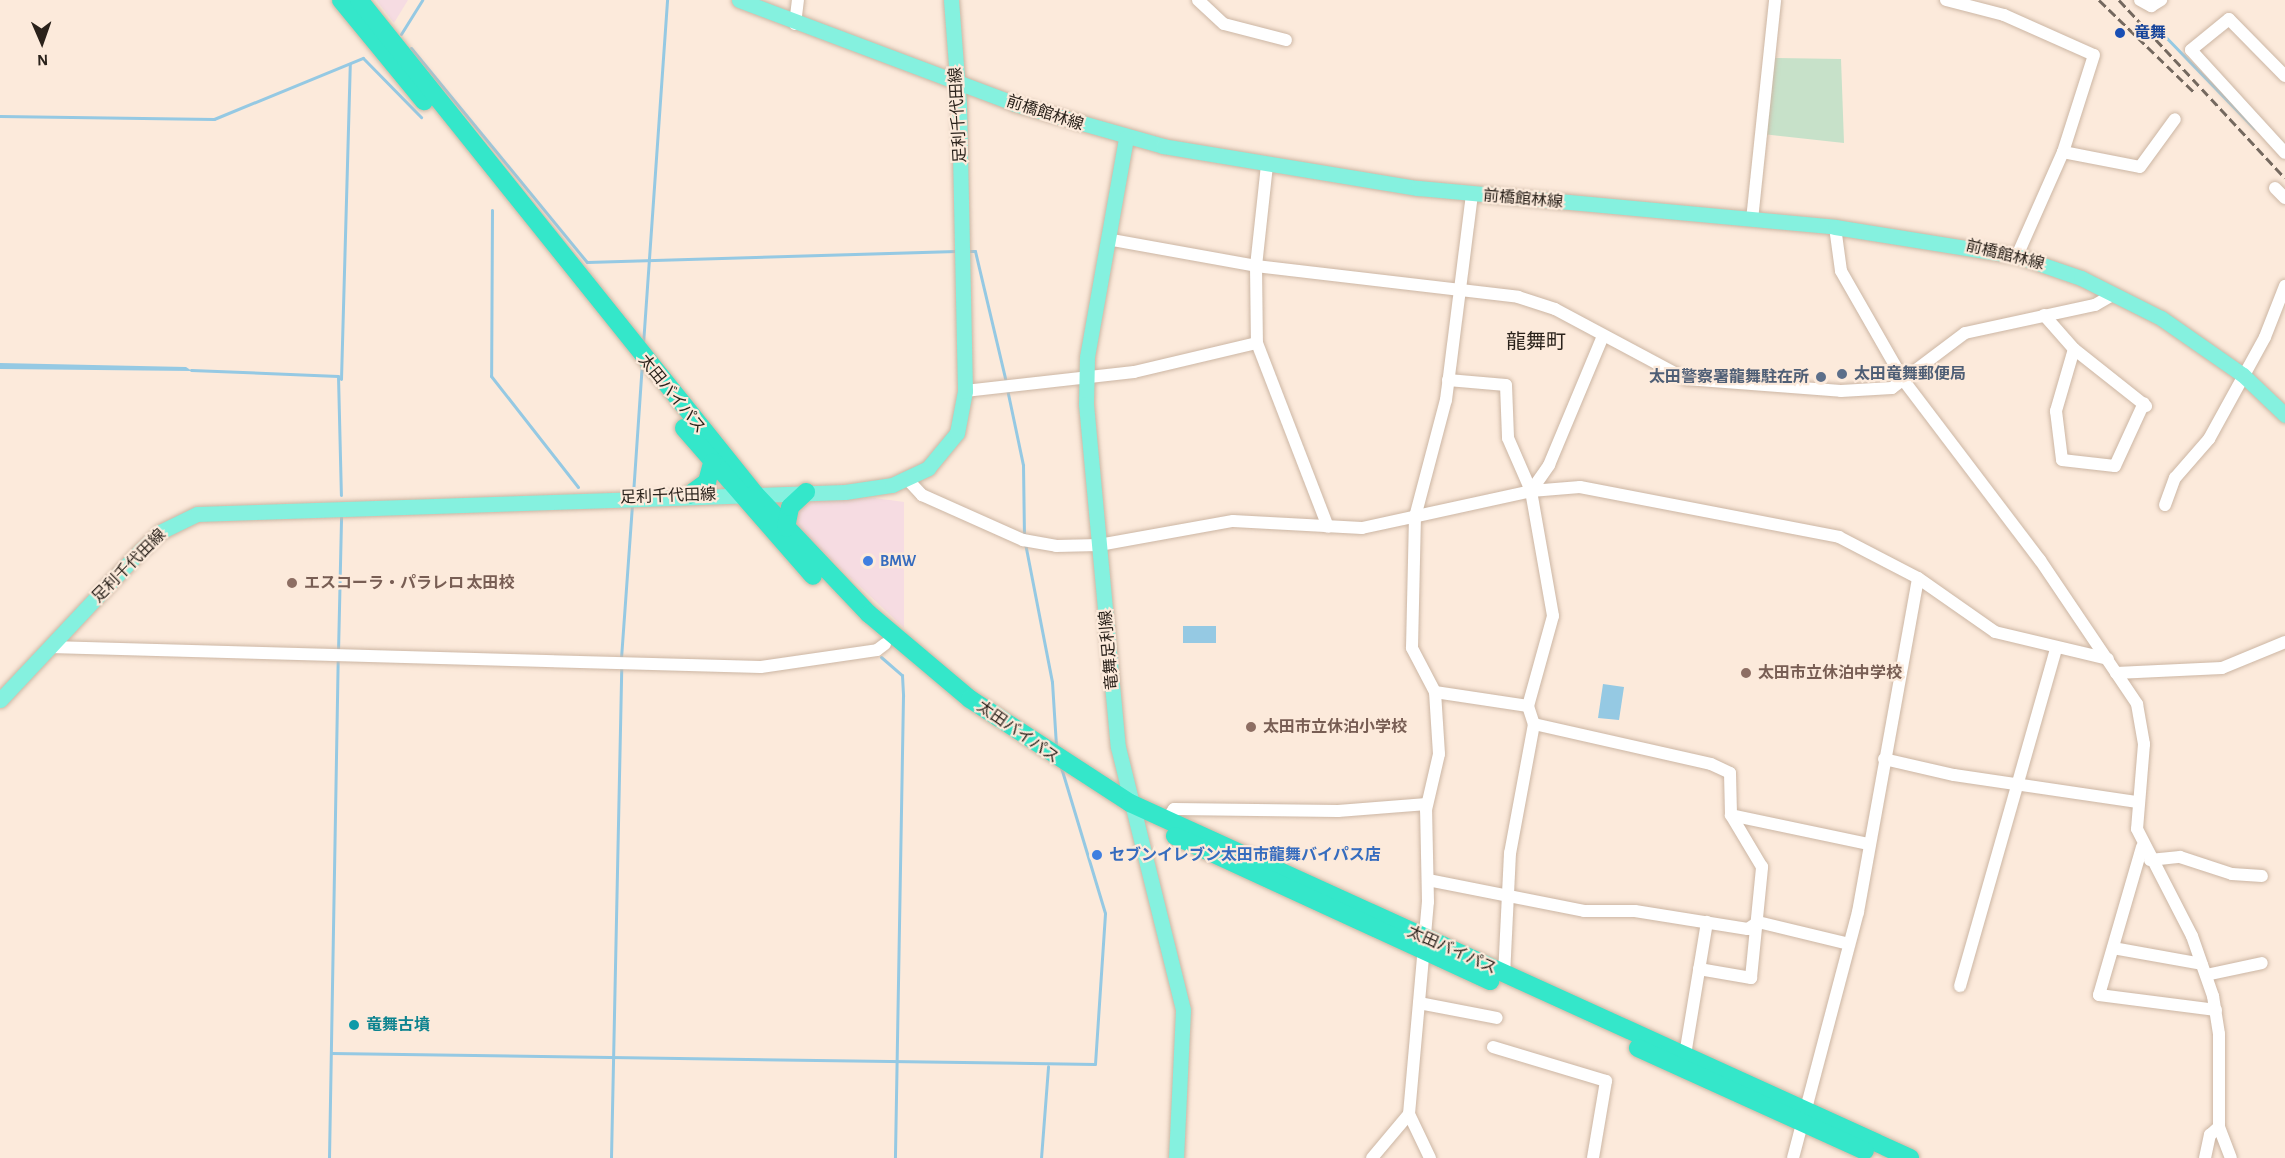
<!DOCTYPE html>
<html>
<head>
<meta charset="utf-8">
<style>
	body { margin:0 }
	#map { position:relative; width:2285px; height:1158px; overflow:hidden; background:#fceadb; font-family:"Alegreya Sans","Noto Sans JP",sans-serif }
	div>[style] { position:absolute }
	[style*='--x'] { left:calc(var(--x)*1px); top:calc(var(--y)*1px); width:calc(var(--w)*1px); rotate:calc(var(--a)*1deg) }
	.commercial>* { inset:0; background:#f6dce2 }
	.green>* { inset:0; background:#c7e1c9 }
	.water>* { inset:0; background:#95c9e3 }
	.stream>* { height:3px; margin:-1.5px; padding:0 1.5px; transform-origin:1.5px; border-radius:1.5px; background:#95c9e3 }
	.roads { filter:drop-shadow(0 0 2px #ccb6a4) drop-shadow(0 0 2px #ccb6a4) }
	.minor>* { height:12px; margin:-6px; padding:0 6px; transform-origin:6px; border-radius:6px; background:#fff }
	.major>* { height:15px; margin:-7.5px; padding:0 7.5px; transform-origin:7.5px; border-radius:7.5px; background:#85f1df }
	.highway>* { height:18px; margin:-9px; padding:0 9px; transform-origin:9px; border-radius:9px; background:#34e7ca }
	.rail>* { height:3px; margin-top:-1.5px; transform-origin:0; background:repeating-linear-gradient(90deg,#74685e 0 9px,transparent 0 13.5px) }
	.dots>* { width:16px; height:16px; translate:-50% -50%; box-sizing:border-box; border:3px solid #fceadb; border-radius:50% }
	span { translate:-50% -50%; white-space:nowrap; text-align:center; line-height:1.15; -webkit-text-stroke:4.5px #fceadb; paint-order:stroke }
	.transit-label { font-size:16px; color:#164399; font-weight:700 }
	.left { translate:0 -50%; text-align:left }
	.street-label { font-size:16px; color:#2a221b }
	.service-label { font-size:16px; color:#4e5e75; font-weight:700 }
	.right { translate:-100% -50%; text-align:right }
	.shop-label { font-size:16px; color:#366cbe; font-weight:700 }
	.education-label { font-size:16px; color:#785e54; font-weight:700 }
	.culture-label { font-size:16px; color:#0d838f; font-weight:700 }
	.quarter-label { font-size:20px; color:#2a221b }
	.north { position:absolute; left:12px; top:12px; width:60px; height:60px; -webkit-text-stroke:4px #fceadb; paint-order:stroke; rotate:178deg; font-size:16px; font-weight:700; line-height:24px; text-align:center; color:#2a221b }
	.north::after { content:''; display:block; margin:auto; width:21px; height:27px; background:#2a221b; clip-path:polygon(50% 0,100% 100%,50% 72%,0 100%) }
</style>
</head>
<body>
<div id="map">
	<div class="commercial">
		<i style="clip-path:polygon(376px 0,408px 0,394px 23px)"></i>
		<i style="clip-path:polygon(875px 498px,904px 502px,904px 628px,797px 527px,796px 513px,813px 500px)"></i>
	</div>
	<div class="green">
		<i style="clip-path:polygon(1772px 58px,1841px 59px,1844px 143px,1763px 134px)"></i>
	</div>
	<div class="water">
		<i style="clip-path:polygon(0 363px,186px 367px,192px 371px,0 369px)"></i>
		<i style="clip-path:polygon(1183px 626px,1216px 626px,1216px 643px,1183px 643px)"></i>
		<i style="clip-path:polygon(1603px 684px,1624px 687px,1619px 720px,1598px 718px)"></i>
	</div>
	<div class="stream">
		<i style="--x:2156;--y:27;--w:141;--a:45.9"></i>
		<i style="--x:401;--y:34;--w:40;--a:-58"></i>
		<i style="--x:411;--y:48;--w:277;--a:50.6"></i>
		<i style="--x:587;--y:262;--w:369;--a:-1.7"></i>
		<i style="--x:0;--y:116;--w:214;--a:0.8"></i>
		<i style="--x:214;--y:119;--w:161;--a:-22.3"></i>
		<i style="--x:363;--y:58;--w:83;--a:45.5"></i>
		<i style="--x:492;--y:210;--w:166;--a:90.3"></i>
		<i style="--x:491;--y:376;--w:141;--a:51.9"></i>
		<i style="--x:966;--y:251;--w:9;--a:0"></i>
		<i style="--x:975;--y:251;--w:135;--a:76.7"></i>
		<i style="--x:643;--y:344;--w:345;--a:-86"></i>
		<i style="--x:191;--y:370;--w:147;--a:2.3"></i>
		<i style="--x:338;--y:376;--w:119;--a:88.6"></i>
		<i style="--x:341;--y:379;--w:315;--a:-88.4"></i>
		<i style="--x:1007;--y:389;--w:78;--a:78.1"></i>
		<i style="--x:1023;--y:465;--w:71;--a:89.2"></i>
		<i style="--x:633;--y:494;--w:131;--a:-86.1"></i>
		<i style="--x:1025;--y:543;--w:142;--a:79"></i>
		<i style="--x:1052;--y:682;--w:64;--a:86.4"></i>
		<i style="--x:338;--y:652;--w:137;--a:-88.7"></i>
		<i style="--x:881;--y:657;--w:28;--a:41"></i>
		<i style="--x:902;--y:675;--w:21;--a:87"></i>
		<i style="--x:903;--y:696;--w:462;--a:91"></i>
		<i style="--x:621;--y:658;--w:155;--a:-85.9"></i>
		<i style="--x:331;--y:1053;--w:764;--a:0.82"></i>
		<i style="--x:1095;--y:1064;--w:151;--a:-86.2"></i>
		<i style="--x:1105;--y:913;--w:152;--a:-106.8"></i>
		<i style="--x:329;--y:1158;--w:499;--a:-89"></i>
		<i style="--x:611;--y:1158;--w:493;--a:-88.8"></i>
		<i style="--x:1041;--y:1158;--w:92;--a:-85.6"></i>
	</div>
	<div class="roads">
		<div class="minor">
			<i style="--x:1198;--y:0;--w:35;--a:43"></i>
			<i style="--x:1224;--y:24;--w:64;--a:14.5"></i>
			<i style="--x:1946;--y:0;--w:60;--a:14.5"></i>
			<i style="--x:2004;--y:15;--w:98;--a:24"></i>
			<i style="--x:2094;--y:55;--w:102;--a:107.7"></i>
			<i style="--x:2063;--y:152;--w:114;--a:113.9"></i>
			<i style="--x:2140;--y:0;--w:13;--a:29"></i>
			<i style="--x:2151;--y:6;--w:12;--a:-31"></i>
			<i style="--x:795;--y:24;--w:24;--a:-83"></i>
			<i style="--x:2285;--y:76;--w:80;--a:-134.5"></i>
			<i style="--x:2229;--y:19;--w:49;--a:140.8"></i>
			<i style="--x:2191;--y:50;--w:139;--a:47.6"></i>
			<i style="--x:2063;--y:152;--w:78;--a:11"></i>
			<i style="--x:2140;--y:167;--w:59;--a:-53.9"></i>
			<i style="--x:1267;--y:165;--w:102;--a:96.2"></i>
			<i style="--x:1256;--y:266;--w:77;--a:89.3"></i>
			<i style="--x:1257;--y:343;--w:197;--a:68.9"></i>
			<i style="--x:2275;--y:188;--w:14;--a:45"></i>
			<i style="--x:1752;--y:220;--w:221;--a:-84"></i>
			<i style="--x:1835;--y:227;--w:44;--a:82.2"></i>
			<i style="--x:1841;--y:271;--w:127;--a:60.2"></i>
			<i style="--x:1904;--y:381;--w:225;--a:52.8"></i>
			<i style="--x:2040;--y:560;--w:174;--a:56"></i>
			<i style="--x:2137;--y:704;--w:41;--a:80.1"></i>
			<i style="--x:2144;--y:744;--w:85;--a:94.7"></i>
			<i style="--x:2137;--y:829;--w:120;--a:62.8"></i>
			<i style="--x:2192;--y:936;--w:64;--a:70.7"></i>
			<i style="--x:2213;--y:996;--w:38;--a:81"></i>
			<i style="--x:2219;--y:1034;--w:93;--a:90"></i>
			<i style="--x:2219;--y:1127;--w:33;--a:69"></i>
			<i style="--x:1112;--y:240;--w:146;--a:10.2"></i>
			<i style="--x:1256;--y:266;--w:264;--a:6.7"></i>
			<i style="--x:1518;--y:297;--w:39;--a:18"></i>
			<i style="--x:1555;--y:309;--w:149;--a:28.1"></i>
			<i style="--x:1686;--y:379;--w:155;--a:4.4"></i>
			<i style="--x:1841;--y:391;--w:51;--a:-3.4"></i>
			<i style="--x:1892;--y:388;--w:91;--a:-37"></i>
			<i style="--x:1965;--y:333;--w:133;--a:-12.2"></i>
			<i style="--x:2095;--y:305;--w:22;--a:-30"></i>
			<i style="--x:2044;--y:315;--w:45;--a:48.6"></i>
			<i style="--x:2074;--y:349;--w:92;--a:38.4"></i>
			<i style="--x:2074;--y:349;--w:65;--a:106.2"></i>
			<i style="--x:2056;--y:411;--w:49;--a:83"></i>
			<i style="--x:2062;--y:460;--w:53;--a:6.5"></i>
			<i style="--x:2115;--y:466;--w:69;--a:-65.3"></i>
			<i style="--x:1448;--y:380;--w:58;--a:4.9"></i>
			<i style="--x:1506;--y:385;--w:53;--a:87.8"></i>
			<i style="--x:1508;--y:438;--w:58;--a:66.5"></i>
			<i style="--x:1531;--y:491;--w:127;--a:80"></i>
			<i style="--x:1553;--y:616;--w:93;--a:105.5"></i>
			<i style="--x:965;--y:391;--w:170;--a:-6.4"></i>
			<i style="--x:1134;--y:372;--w:126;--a:-13.3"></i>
			<i style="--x:908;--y:480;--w:21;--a:47"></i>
			<i style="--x:922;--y:495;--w:111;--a:24"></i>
			<i style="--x:1023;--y:540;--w:34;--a:10"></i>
			<i style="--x:1056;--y:546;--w:43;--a:-1.3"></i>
			<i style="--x:1099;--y:545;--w:136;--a:-10.2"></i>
			<i style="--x:1233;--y:521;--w:129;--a:3.1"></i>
			<i style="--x:1362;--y:528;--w:173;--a:-12.3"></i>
			<i style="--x:1531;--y:491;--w:49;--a:-4.7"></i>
			<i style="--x:1580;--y:487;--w:264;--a:10.9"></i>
			<i style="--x:1839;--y:537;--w:89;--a:27.4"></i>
			<i style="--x:1918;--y:578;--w:94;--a:35"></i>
			<i style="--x:1995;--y:632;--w:116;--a:13.4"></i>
			<i style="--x:1531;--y:491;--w:32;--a:-55"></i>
			<i style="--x:1549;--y:465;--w:140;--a:-67.3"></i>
			<i style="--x:2165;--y:505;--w:29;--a:-70"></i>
			<i style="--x:2175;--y:478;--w:52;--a:-48.9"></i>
			<i style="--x:2209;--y:439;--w:116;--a:-61.2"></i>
			<i style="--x:2265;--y:337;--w:55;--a:-68.6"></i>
			<i style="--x:50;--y:647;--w:711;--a:1.61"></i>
			<i style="--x:761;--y:667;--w:117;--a:-8.3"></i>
			<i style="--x:877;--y:650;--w:10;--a:-37"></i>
			<i style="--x:2116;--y:673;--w:106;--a:-2.7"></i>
			<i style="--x:2222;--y:668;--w:68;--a:-22.4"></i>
			<i style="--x:1435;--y:692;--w:94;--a:8.6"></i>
			<i style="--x:1528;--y:706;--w:19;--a:72"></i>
			<i style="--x:1534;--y:724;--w:131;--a:100.5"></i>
			<i style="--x:1510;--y:853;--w:121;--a:92.8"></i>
			<i style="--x:1534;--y:724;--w:181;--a:12.7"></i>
			<i style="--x:1711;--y:764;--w:21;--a:25"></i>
			<i style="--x:1730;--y:773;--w:42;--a:88.6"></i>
			<i style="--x:1731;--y:815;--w:141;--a:11.9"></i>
			<i style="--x:1884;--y:759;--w:72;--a:12.9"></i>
			<i style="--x:1954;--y:775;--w:184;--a:8.4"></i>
			<i style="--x:1167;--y:820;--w:13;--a:-58"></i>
			<i style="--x:1174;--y:809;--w:164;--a:0.7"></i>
			<i style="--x:1338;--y:811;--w:89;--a:-4.5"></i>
			<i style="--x:2142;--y:847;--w:154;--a:106.2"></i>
			<i style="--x:2099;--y:995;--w:118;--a:7.3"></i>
			<i style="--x:2150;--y:860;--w:30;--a:-6"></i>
			<i style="--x:2180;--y:857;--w:55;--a:18.1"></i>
			<i style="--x:2232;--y:874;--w:30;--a:4"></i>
			<i style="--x:1428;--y:880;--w:159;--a:11.2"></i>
			<i style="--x:1584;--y:911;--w:51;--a:0"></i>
			<i style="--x:1635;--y:911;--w:114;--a:9.1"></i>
			<i style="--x:1748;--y:929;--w:12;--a:-35"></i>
			<i style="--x:1758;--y:922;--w:89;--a:13.6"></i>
			<i style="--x:2113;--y:948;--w:90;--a:10.2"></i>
			<i style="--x:1699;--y:969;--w:53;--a:9.8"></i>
			<i style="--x:1751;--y:978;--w:112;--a:-84.3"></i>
			<i style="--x:1762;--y:867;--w:61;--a:-120.8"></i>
			<i style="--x:2206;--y:975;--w:57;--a:-12.1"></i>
			<i style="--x:1960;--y:986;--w:350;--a:-74.1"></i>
			<i style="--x:1419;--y:1003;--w:79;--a:10.9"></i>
			<i style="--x:1493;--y:1047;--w:118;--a:16.7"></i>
			<i style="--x:1606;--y:1081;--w:78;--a:99.6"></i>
			<i style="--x:1685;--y:1055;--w:135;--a:-80.6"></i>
			<i style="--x:1372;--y:1158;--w:57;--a:-49.9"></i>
			<i style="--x:1430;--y:1158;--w:49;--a:-115.5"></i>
			<i style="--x:1409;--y:1114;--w:213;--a:-84.9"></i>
			<i style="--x:1428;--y:902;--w:92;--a:-91.2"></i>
			<i style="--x:1426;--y:810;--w:57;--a:-76.9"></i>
			<i style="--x:1439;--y:754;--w:62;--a:-93.7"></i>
			<i style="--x:1435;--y:692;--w:50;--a:-117.6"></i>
			<i style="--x:1412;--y:648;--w:131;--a:-88.7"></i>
			<i style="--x:1415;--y:517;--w:121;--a:-75.2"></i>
			<i style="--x:1446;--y:400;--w:208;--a:-82.8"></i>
			<i style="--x:1793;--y:1158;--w:254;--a:-75.2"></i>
			<i style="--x:1858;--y:912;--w:339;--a:-79.8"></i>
			<i style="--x:2205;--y:1158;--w:24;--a:-78"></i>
			<i style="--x:2210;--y:1135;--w:12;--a:-42"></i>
		</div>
		<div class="major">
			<i style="--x:739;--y:0;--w:295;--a:20.6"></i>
			<i style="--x:1015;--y:104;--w:154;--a:15.8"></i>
			<i style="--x:1163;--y:146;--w:258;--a:9.4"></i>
			<i style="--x:1418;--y:188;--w:419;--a:5.3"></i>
			<i style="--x:1835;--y:227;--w:184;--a:9.1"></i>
			<i style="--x:2017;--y:256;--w:68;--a:19"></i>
			<i style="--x:2081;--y:278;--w:89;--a:26.6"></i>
			<i style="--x:2161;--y:318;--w:100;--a:34.8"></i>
			<i style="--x:2243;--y:375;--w:58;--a:43.6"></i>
			<i style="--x:1126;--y:138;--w:222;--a:100.1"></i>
			<i style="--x:1087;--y:357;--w:47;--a:91.2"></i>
			<i style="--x:1086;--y:404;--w:344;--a:84.7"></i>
			<i style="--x:1118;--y:747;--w:271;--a:76.1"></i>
			<i style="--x:1183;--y:1010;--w:148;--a:92.7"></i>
			<i style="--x:0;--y:700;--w:206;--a:-46.8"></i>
			<i style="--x:141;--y:550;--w:26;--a:-43"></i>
			<i style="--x:160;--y:532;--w:41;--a:-25.9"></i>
			<i style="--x:197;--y:514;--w:648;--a:-1.94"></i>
			<i style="--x:845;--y:492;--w:48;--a:-8.5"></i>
			<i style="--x:892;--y:485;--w:40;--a:-25"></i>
			<i style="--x:928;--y:468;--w:45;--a:-50.4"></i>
			<i style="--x:957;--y:433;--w:43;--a:-79.2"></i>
			<i style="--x:965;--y:391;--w:287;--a:-91.2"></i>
			<i style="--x:959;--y:104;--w:104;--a:-94.4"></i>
		</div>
		<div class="highway">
			<i style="--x:341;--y:0;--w:131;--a:50.6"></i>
			<i style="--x:359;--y:0;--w:633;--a:51.28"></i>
			<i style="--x:755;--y:494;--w:166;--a:46.5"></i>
			<i style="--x:869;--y:614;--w:132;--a:40.1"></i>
			<i style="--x:970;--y:699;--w:191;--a:33"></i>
			<i style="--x:1130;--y:803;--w:857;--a:24.47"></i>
			<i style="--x:684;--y:428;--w:196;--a:48.9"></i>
			<i style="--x:689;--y:495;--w:22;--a:-36"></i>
			<i style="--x:707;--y:482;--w:20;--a:-75"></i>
			<i style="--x:786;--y:528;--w:21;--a:-79"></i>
			<i style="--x:790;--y:507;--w:22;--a:-43"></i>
			<i style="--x:1175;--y:836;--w:347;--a:24.7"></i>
			<i style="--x:1638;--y:1048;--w:249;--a:24.4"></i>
		</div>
	</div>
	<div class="rail">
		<i style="--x:2099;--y:0;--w:134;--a:44.1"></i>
		<i style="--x:2119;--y:0;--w:243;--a:47"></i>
	</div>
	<div class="dots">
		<i style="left:2120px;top:33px;background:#1a4fb4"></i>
		<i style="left:1842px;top:374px;background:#5c6f8a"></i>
		<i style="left:1821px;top:377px;background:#5c6f8a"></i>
		<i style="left:868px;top:561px;background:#3f7fe0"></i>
		<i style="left:292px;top:583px;background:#8d6e63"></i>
		<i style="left:1746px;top:673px;background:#8d6e63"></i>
		<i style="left:1251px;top:727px;background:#8d6e63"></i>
		<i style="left:1097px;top:855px;background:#3f7fe0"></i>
		<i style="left:354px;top:1025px;background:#0f9aa8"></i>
	</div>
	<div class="transit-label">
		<span class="left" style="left:2134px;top:33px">竜舞</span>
	</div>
	<div class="street-label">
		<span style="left:1045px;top:113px;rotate:18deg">前橋館林線</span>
		<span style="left:958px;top:115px;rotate:-93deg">足利千代田線</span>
		<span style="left:1523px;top:199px;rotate:5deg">前橋館林線</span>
		<span style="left:2005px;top:255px;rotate:14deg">前橋館林線</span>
		<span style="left:672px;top:394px;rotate:51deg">太田バイパス</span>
		<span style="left:668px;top:496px;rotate:-2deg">足利千代田線</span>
		<span style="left:129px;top:566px;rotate:-45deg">足利千代田線</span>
		<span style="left:1109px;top:650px;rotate:-95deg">竜舞足利線</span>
		<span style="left:1018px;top:732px;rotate:35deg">太田バイパス</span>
		<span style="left:1452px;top:950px;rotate:24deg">太田バイパス</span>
	</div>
	<div class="service-label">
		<span class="left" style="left:1854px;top:374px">太田竜舞郵便局</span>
		<span class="right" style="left:1809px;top:377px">太田警察署龍舞駐在所</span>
	</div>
	<div class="shop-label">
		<span class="left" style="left:880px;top:561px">BMW</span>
		<span class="left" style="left:1109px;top:855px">セブンイレブン太田市龍舞バイパス店</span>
	</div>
	<div class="education-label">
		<span class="left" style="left:304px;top:583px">エスコーラ・パラレロ 太田校</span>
		<span class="left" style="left:1758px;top:673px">太田市立休泊中学校</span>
		<span class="left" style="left:1263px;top:727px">太田市立休泊小学校</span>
	</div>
	<div class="culture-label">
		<span class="left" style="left:366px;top:1025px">竜舞古墳</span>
	</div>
	<div class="quarter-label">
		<span style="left:1536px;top:342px">龍舞町</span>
	</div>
	<div class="north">N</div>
</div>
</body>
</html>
